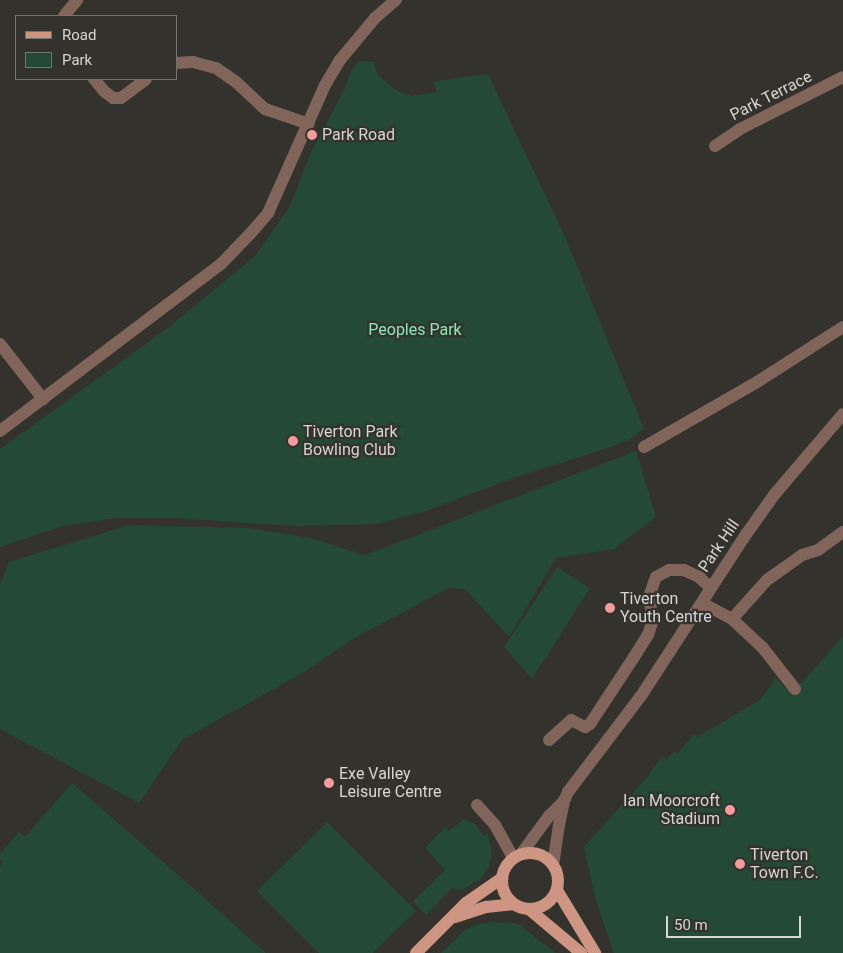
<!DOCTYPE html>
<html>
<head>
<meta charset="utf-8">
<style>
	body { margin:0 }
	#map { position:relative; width:843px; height:953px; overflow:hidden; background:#33322d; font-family:Roboto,sans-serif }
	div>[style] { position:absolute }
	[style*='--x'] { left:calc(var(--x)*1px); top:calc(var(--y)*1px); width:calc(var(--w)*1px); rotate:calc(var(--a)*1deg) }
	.green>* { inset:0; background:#244935 }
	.minor>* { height:12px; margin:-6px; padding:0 6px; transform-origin:6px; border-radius:6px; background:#81655b }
	.major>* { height:12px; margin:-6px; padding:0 6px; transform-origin:6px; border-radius:6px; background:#ce9682 }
	.major>.ring { margin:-6px; padding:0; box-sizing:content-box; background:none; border:12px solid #ce9682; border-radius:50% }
	.dots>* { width:14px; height:14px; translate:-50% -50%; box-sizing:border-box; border:2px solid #33322d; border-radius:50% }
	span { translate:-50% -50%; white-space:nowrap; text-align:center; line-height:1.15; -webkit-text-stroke:4.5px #33322d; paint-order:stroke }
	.street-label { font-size:16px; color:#d7d6d3 }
	.poi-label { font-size:16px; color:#d7d6d3 }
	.left { translate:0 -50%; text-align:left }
	.right { translate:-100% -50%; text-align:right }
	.park-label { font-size:16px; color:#8ae8b5 }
	.legend { position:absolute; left:15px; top:15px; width:162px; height:65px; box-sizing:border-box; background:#33322d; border:1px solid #75746f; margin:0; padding:6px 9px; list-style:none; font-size:15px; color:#d7d6d3 }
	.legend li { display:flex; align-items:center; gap:10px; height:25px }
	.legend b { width:25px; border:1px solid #75746f }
	.scale { position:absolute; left:666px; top:916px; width:135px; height:22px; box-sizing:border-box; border:2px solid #d7d6d3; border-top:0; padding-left:6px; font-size:15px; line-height:18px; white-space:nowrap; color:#d7d6d3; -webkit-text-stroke:4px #33322d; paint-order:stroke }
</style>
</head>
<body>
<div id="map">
	<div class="green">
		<i style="clip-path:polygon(359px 61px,375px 62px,375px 69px,379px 76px,396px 90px,411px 96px,437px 92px,433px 83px,436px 81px,488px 74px,565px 237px,644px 429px,629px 440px,595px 452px,513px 478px,429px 510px,377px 524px,295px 526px,176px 518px,116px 518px,63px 526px,0 547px,0 449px,165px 330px,255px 256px,290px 206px,310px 154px,345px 88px,350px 72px)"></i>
		<i style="clip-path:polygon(636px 451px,656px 517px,614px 549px,556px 558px,509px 637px,465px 589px,449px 588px,356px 637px,301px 674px,183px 739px,139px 803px,0 729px,0 584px,9px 562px,129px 525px,249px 528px,311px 538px,365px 555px)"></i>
		<i style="clip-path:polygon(557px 567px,590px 588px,532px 679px,504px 647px)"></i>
		<i style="clip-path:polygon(843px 636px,843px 953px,614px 953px,595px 898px,584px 847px,649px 775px,649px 773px,663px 756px,667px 759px,674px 751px,677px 754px,694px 734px,697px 737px,760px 700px,776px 678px,785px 688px,802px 683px)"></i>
		<i style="clip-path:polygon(72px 783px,192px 887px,266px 953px,0 953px,0 866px,3px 862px,0 860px,0 854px,19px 832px,25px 837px)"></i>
		<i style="clip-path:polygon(464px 819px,475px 824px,484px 836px,488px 834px,492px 853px,489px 867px,480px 880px,474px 883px,462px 890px,452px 888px,426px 915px,413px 901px,445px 870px,425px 848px,445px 827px,449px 831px)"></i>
		<i style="clip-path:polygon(327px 822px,416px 911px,373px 953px,319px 953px,257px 891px)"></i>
		<i style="clip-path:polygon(491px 922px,517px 923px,556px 953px,441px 953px,465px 930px,478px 924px)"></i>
	</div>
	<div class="minor">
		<i style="--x:64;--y:16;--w:21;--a:-51"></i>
		<i style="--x:176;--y:63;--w:17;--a:-3"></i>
		<i style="--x:193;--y:62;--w:24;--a:15"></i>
		<i style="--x:216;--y:68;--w:24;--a:35"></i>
		<i style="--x:236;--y:82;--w:40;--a:43"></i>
		<i style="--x:265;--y:109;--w:46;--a:18.8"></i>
		<i style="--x:94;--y:79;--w:17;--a:50"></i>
		<i style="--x:105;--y:92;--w:10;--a:37"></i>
		<i style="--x:113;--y:98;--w:8;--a:0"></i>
		<i style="--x:121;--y:98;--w:31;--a:-37"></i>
		<i style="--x:715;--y:146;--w:30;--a:-34"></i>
		<i style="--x:740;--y:129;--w:115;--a:-26.8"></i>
		<i style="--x:0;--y:344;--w:70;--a:52"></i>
		<i style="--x:0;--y:431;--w:277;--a:-37.1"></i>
		<i style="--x:221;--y:264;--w:42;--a:-46"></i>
		<i style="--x:250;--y:234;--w:28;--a:-49"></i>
		<i style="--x:268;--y:213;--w:140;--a:-66"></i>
		<i style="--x:325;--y:85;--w:29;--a:-59"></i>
		<i style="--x:340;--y:60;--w:55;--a:-50.2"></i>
		<i style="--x:375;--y:18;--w:28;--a:-41"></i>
		<i style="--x:644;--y:447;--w:130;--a:-29.9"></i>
		<i style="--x:757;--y:382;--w:102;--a:-32.6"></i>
		<i style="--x:702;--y:603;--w:34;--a:28"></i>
		<i style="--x:732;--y:619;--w:42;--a:43.1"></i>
		<i style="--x:763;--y:648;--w:52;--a:52"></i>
		<i style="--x:732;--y:619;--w:52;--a:-48.1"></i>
		<i style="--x:767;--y:580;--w:43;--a:-35.5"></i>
		<i style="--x:802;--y:555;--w:17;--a:-17"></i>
		<i style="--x:818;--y:550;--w:31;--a:-36"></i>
		<i style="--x:549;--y:740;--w:30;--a:-42"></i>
		<i style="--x:571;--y:720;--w:16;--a:27"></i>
		<i style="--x:585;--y:727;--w:6;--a:-31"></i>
		<i style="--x:590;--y:724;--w:80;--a:-56.7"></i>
		<i style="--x:634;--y:657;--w:26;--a:-58"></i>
		<i style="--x:648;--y:635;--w:16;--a:-72"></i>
		<i style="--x:653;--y:620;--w:23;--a:-100"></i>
		<i style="--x:649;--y:597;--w:21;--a:-71"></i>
		<i style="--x:656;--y:577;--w:15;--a:-28"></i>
		<i style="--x:669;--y:570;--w:15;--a:0"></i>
		<i style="--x:684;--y:570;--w:17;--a:25"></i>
		<i style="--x:699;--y:577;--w:16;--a:43"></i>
		<i style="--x:477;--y:805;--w:27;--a:48"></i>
		<i style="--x:495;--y:825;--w:38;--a:61"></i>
		<i style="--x:521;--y:854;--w:47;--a:-53.6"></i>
		<i style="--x:549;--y:816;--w:21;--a:-45"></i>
		<i style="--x:553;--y:865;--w:40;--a:-81.5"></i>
		<i style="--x:559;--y:825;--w:25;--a:-78"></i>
		<i style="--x:564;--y:801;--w:10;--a:-66"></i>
		<i style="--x:568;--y:792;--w:121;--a:-52.8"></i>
		<i style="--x:641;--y:696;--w:194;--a:-57"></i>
		<i style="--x:747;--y:533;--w:47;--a:-54.6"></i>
		<i style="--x:774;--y:495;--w:106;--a:-49.6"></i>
	</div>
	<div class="major">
		<i class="ring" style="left:502px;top:853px;width:44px;height:44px"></i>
		<i style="--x:557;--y:890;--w:74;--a:58.9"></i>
		<i style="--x:530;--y:910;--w:67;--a:40.1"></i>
		<i style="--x:455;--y:917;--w:33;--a:-18"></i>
		<i style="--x:486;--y:907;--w:27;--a:-6"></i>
		<i style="--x:416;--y:953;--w:71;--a:-45"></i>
		<i style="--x:466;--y:903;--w:44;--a:-34.8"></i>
	</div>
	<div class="dots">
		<i style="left:312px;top:135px;background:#f59b9d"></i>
		<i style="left:293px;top:441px;background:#f59b9d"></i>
		<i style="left:610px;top:608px;background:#f59b9d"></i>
		<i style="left:329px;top:783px;background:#f59b9d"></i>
		<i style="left:730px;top:810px;background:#f59b9d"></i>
		<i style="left:740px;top:864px;background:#f59b9d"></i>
	</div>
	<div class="street-label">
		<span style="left:771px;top:96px;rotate:-27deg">Park Terrace</span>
		<span style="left:719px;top:546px;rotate:-56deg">Park Hill</span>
	</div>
	<div class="poi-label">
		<span class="left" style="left:322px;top:135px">Park Road</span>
		<span class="left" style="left:303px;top:441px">Tiverton Park<br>Bowling Club</span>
		<span class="left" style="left:620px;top:608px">Tiverton<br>Youth Centre</span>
		<span class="left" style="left:339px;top:783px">Exe Valley<br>Leisure Centre</span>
		<span class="right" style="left:720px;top:810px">Ian Moorcroft<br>Stadium</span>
		<span class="left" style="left:750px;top:864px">Tiverton<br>Town F.C.</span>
	</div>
	<div class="park-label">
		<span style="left:415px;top:330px">Peoples Park</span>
	</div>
	<ul class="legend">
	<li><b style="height:6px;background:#ce9682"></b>Road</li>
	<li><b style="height:14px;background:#244935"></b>Park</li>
	</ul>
	<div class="scale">50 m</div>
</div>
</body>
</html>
